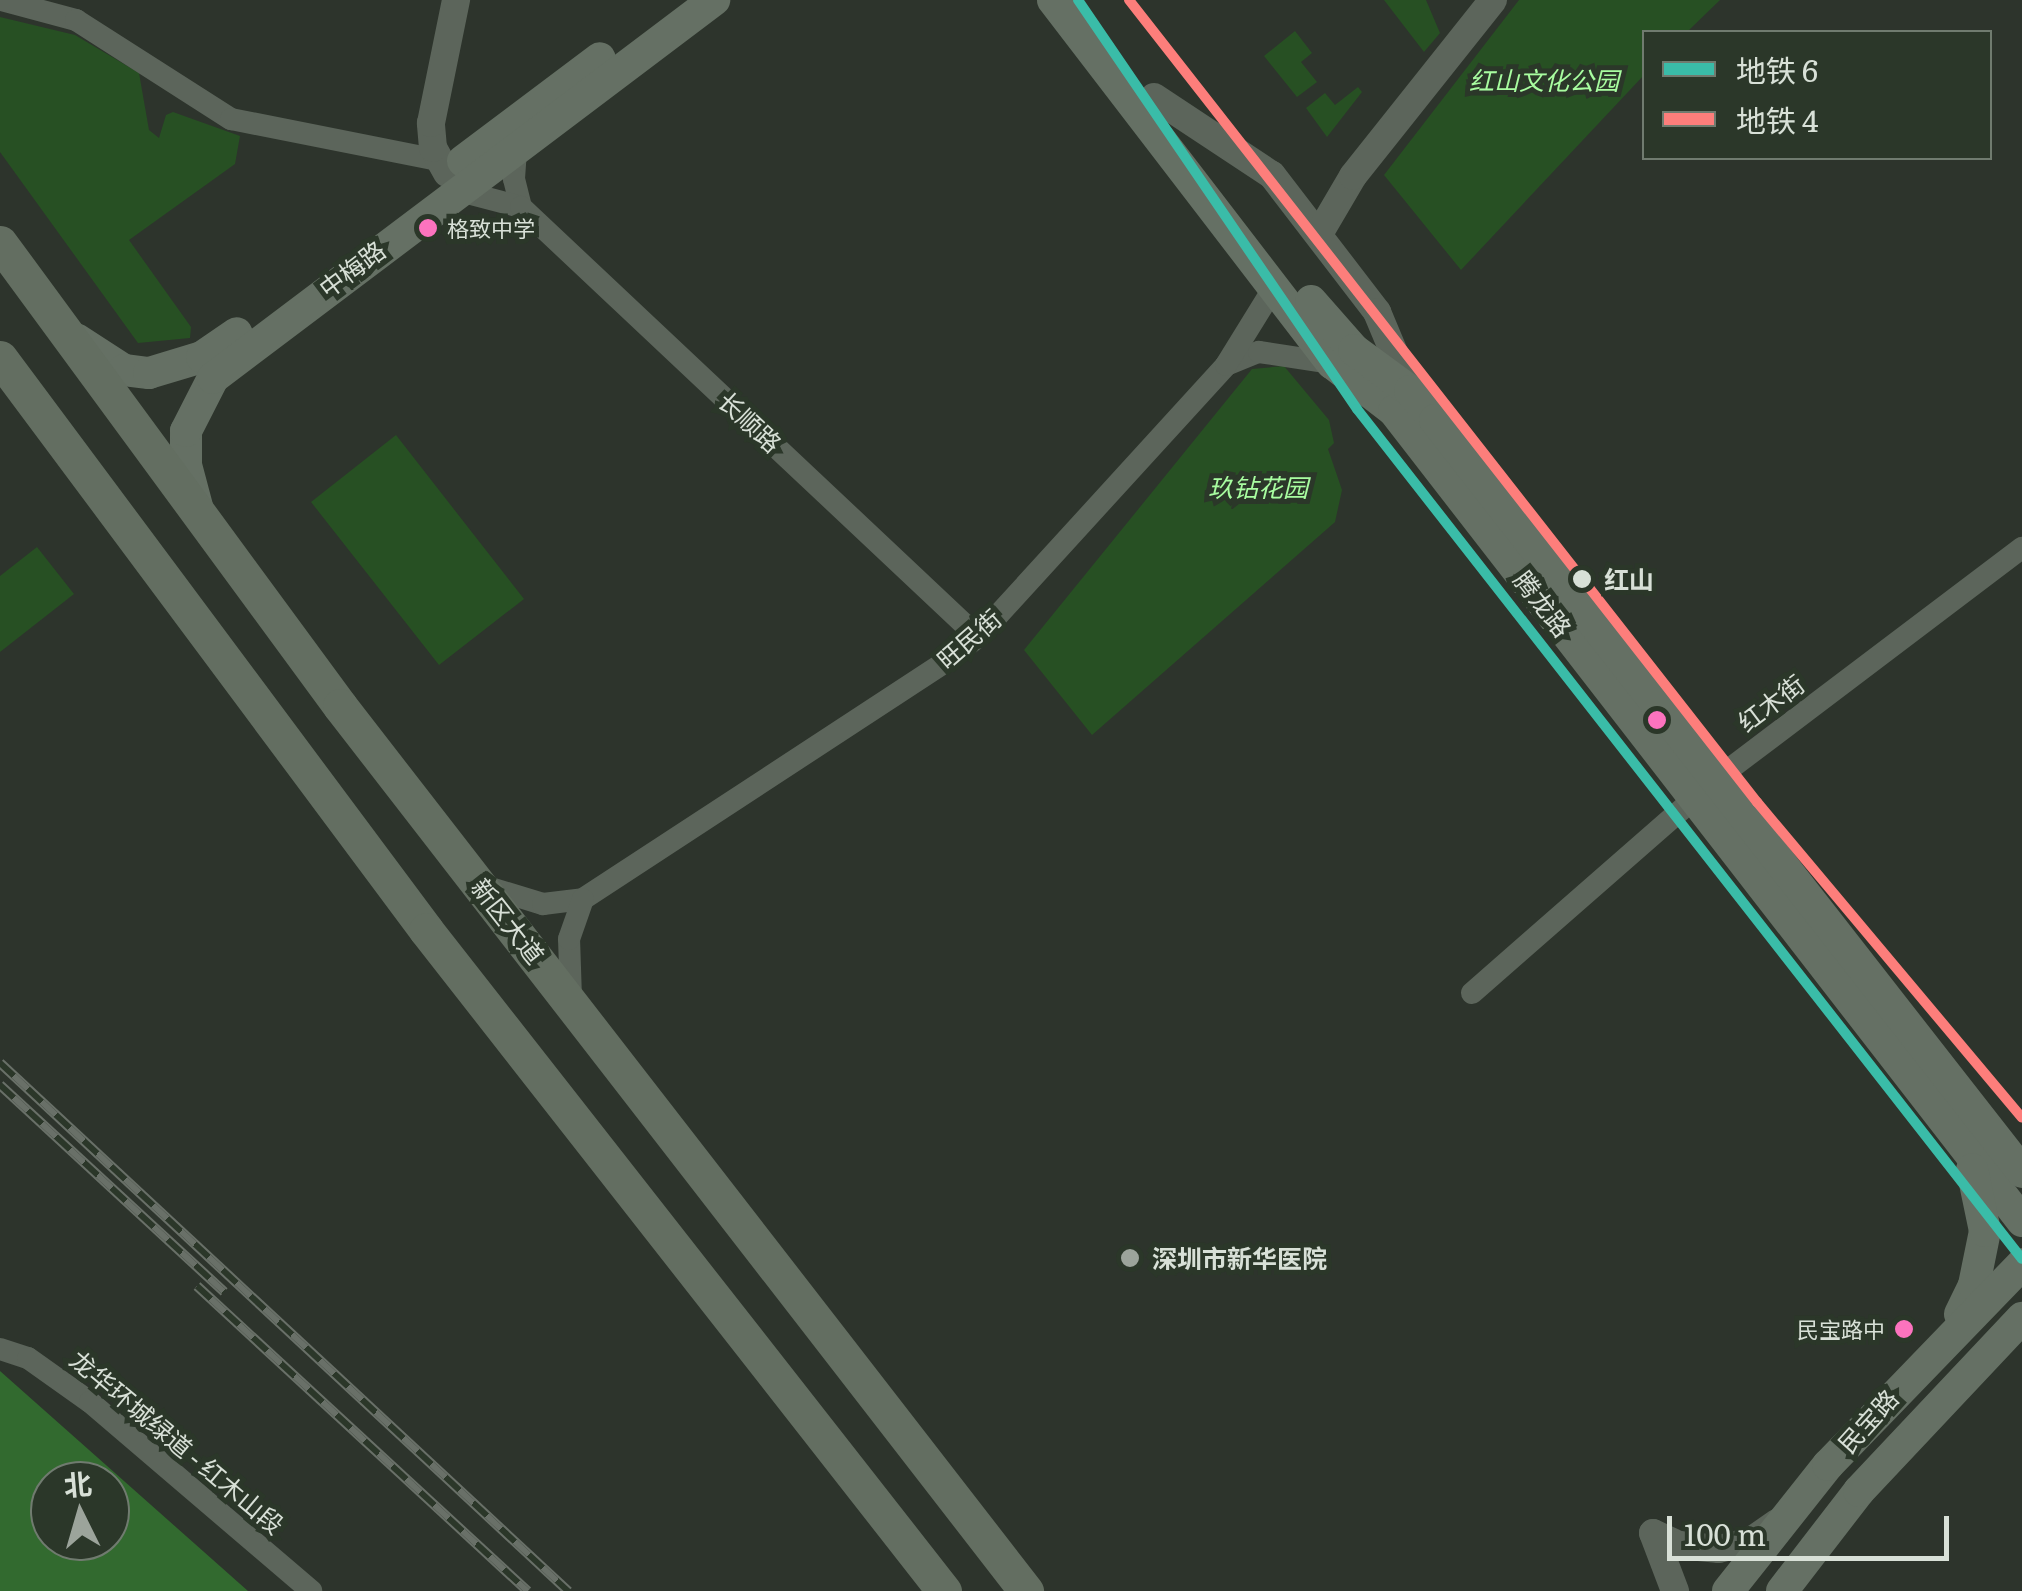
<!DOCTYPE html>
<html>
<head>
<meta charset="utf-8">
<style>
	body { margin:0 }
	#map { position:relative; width:2022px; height:1591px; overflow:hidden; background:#2d342c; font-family:Literata,"Noto Sans SC",serif }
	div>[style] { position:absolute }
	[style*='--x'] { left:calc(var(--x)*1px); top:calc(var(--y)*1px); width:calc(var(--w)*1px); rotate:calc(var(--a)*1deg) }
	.green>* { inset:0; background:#275023 }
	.forest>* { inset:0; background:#326a2f }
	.minor>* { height:22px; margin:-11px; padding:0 11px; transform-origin:11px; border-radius:11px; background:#5c655b }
	.tertiary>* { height:28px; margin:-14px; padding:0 14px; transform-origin:14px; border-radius:14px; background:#5c655b }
	.secondary>* { height:32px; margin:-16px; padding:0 16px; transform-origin:16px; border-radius:16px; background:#657064 }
	.primary>* { height:35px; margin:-17.5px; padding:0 17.5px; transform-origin:17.5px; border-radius:17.5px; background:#636e61 }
	.rail>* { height:10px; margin-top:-5px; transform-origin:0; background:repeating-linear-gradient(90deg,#2b3729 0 19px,#697068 0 38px); box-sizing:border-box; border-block:2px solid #697068 }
	.metro-1>* { height:10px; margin:-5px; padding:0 5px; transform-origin:5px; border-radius:5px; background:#3abca8 }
	.metro-2>* { height:10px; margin:-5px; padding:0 5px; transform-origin:5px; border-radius:5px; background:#fd7e7b }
	.dots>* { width:28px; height:28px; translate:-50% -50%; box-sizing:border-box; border:5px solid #2b3729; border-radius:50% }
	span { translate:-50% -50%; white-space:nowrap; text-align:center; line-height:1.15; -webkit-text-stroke:10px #2b3729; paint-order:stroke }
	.bus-label { font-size:22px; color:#d8e0d7 }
	.left { translate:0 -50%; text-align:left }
	.right { translate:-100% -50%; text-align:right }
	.park-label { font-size:25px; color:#a8fda0; font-style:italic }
	.street-label { font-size:25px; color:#d8e0d7 }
	.stop-label { font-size:25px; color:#d8e0d7; font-weight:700 }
	.poi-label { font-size:25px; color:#d8e0d7; font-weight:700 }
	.legend { position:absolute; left:1642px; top:30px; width:350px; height:130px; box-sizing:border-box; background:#2b3729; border:2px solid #707b6f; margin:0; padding:12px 18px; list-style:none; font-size:30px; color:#d8e0d7 }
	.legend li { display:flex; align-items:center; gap:20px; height:50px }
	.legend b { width:50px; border:2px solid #707b6f }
	.north { position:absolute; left:30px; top:1461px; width:100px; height:100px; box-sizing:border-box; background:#2b3729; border:2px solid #707b6f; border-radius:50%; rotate:355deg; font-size:28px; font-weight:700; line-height:40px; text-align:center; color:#d8e0d7 }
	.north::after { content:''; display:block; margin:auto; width:35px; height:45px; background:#9ca49b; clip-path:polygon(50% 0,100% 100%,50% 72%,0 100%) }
	.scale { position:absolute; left:1667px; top:1516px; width:282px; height:45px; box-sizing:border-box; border:5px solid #d8e0d7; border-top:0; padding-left:12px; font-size:30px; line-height:35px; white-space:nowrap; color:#d8e0d7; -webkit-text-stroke:8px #2b3729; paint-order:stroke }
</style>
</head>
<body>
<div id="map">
	<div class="green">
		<i style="clip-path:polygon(1384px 0,1426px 0,1440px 33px,1424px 52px)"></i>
		<i style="clip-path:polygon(1519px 0,1720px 0,1687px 32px,1644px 32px,1644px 75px,1461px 270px,1384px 175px)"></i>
		<i style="clip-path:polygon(0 17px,75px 35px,139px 73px,149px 130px,159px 138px,166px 115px,173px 112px,240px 136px,235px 164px,129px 240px,191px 327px,190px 338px,138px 343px,0 152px)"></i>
		<i style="clip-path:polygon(1295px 31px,1312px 53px,1301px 62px,1317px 82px,1297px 97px,1264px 56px)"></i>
		<i style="clip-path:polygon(1358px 87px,1362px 92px,1327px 137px,1306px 108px,1325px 93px,1335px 105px)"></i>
		<i style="clip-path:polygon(1284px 366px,1329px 420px,1334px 443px,1328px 449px,1342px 490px,1335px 522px,1092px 735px,1024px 650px,1252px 369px)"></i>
		<i style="clip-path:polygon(396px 435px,524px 599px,439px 665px,311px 502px)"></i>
		<i style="clip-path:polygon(37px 547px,74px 594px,0 652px,0 576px)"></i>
	</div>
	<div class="forest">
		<i style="clip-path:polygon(evenodd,0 1371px,248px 1591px,0 1591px,0 1371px,50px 1481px,110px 1481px,110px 1541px,50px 1541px,50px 1481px)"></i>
	</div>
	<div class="minor">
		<i style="--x:1;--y:0;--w:78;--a:14.9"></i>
		<i style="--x:76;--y:20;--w:184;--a:32.6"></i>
		<i style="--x:231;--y:119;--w:212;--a:11.2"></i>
		<i style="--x:516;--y:150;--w:29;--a:94"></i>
		<i style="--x:514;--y:179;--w:29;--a:76"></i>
		<i style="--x:460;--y:191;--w:63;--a:14.7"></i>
		<i style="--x:521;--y:207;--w:627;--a:43.26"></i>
		<i style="--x:1226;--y:365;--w:35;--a:-22"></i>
		<i style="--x:1259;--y:352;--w:74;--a:8.6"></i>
		<i style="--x:484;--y:886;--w:62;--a:17"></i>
		<i style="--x:543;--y:904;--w:40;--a:-7.1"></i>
		<i style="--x:583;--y:899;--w:435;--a:-33.2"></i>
		<i style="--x:947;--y:661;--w:39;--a:-38"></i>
		<i style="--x:978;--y:637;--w:368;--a:-47.6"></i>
		<i style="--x:1226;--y:365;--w:89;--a:-58.3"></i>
		<i style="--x:1472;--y:993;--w:323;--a:-41.2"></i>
		<i style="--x:1715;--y:780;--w:385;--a:-37.1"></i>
		<i style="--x:571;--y:998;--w:59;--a:-91.9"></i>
		<i style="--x:569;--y:939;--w:42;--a:-70.7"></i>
		<i style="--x:0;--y:1349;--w:29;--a:18"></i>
		<i style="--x:28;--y:1358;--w:76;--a:35.4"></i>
		<i style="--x:90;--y:1402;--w:291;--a:40.5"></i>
	</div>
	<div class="tertiary">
		<i style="--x:1154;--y:97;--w:141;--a:33.5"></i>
		<i style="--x:1272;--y:175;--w:173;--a:52.5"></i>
		<i style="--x:1377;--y:312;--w:86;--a:67.3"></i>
		<i style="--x:447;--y:173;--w:29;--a:-119"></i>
		<i style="--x:433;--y:148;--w:25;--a:-95"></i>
		<i style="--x:431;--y:123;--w:126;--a:-78.5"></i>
		<i style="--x:1319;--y:234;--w:67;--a:-59.6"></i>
		<i style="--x:1353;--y:176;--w:225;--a:-51.5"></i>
		<i style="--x:1653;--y:1533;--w:29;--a:25"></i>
		<i style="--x:1679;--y:1545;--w:40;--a:5.7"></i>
		<i style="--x:1719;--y:1549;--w:33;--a:-14"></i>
		<i style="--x:1751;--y:1541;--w:32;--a:-35"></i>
		<i style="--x:1653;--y:1533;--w:62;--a:69.2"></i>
	</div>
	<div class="secondary">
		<i style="--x:1053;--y:0;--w:458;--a:52.5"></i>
		<i style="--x:1332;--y:363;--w:78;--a:37.7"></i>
		<i style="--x:1394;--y:411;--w:1025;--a:52.21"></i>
		<i style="--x:463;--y:161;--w:171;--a:-36.9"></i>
		<i style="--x:1311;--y:301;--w:65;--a:48.7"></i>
		<i style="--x:1354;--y:350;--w:69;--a:36.2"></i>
		<i style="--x:1410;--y:391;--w:38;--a:49"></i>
		<i style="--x:1435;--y:420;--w:954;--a:52.02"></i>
		<i style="--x:76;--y:339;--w:57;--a:32.9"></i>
		<i style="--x:124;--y:370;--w:25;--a:7"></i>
		<i style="--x:149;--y:373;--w:55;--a:-16.8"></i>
		<i style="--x:202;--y:357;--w:42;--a:-34.4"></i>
		<i style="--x:198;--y:510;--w:47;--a:-104.9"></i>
		<i style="--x:186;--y:465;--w:34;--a:-90"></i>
		<i style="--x:186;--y:431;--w:59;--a:-63"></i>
		<i style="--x:213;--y:378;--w:628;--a:-37.03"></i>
		<i style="--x:1960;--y:1314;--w:32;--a:-64"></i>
		<i style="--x:1974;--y:1285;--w:55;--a:-78.5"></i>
		<i style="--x:1985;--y:1231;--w:63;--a:-101.8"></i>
		<i style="--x:1728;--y:1591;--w:161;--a:-51.6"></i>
		<i style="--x:1828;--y:1465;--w:279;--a:-46"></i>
		<i style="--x:1782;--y:1591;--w:126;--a:-52.4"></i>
		<i style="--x:1859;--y:1491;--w:238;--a:-46.7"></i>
	</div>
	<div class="primary">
		<i style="--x:0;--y:243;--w:574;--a:53.71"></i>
		<i style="--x:340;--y:706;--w:1120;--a:52.22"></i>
		<i style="--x:0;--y:358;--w:713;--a:53.32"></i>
		<i style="--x:426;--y:930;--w:840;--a:51.92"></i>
	</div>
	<div class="rail">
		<i style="--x:0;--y:1063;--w:776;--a:42.91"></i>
		<i style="--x:0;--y:1085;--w:305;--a:42.7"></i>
		<i style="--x:197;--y:1286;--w:450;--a:42.7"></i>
	</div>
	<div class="metro-1">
		<i style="--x:1078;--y:0;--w:495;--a:55.7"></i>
		<i style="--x:1357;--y:409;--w:1079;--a:51.96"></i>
	</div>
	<div class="metro-2">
		<i style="--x:1129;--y:0;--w:1019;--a:51.94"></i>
		<i style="--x:1757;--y:802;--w:412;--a:50"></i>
	</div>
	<div class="dots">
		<i style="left:428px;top:228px;background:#fc73be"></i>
		<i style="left:1582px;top:579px;background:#d8e0d7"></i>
		<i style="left:1657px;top:720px;background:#fc73be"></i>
		<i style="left:1130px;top:1258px;background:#9ca49b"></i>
		<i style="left:1904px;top:1329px;background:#fc73be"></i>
	</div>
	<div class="bus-label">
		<span class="left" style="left:447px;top:228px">格致中学</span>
		<span class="right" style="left:1885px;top:1329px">民宝路中</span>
	</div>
	<div class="park-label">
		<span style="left:1544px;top:80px">红山文化公园</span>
		<span style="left:1258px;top:487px">玖钻花园</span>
	</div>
	<div class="street-label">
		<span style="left:352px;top:269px;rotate:-37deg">中梅路</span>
		<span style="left:750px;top:422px;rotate:43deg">长顺路</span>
		<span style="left:1543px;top:604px;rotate:52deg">腾龙路</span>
		<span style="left:969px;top:639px;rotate:-41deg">旺民街</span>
		<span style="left:1771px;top:703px;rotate:-37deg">红木街</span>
		<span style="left:508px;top:921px;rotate:52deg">新区大道</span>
		<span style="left:1868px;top:1421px;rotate:-48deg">民宝路</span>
		<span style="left:177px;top:1442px;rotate:40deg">龙华环城绿道 - 红木山段</span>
	</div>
	<div class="stop-label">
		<span class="left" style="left:1604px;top:579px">红山</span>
	</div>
	<div class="poi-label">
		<span class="left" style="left:1152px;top:1258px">深圳市新华医院</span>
	</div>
	<ul class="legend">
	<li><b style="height:12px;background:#3abca8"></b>地铁 6</li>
	<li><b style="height:12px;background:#fd7e7b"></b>地铁 4</li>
	</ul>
	<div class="north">北</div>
	<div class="scale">100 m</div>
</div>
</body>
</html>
